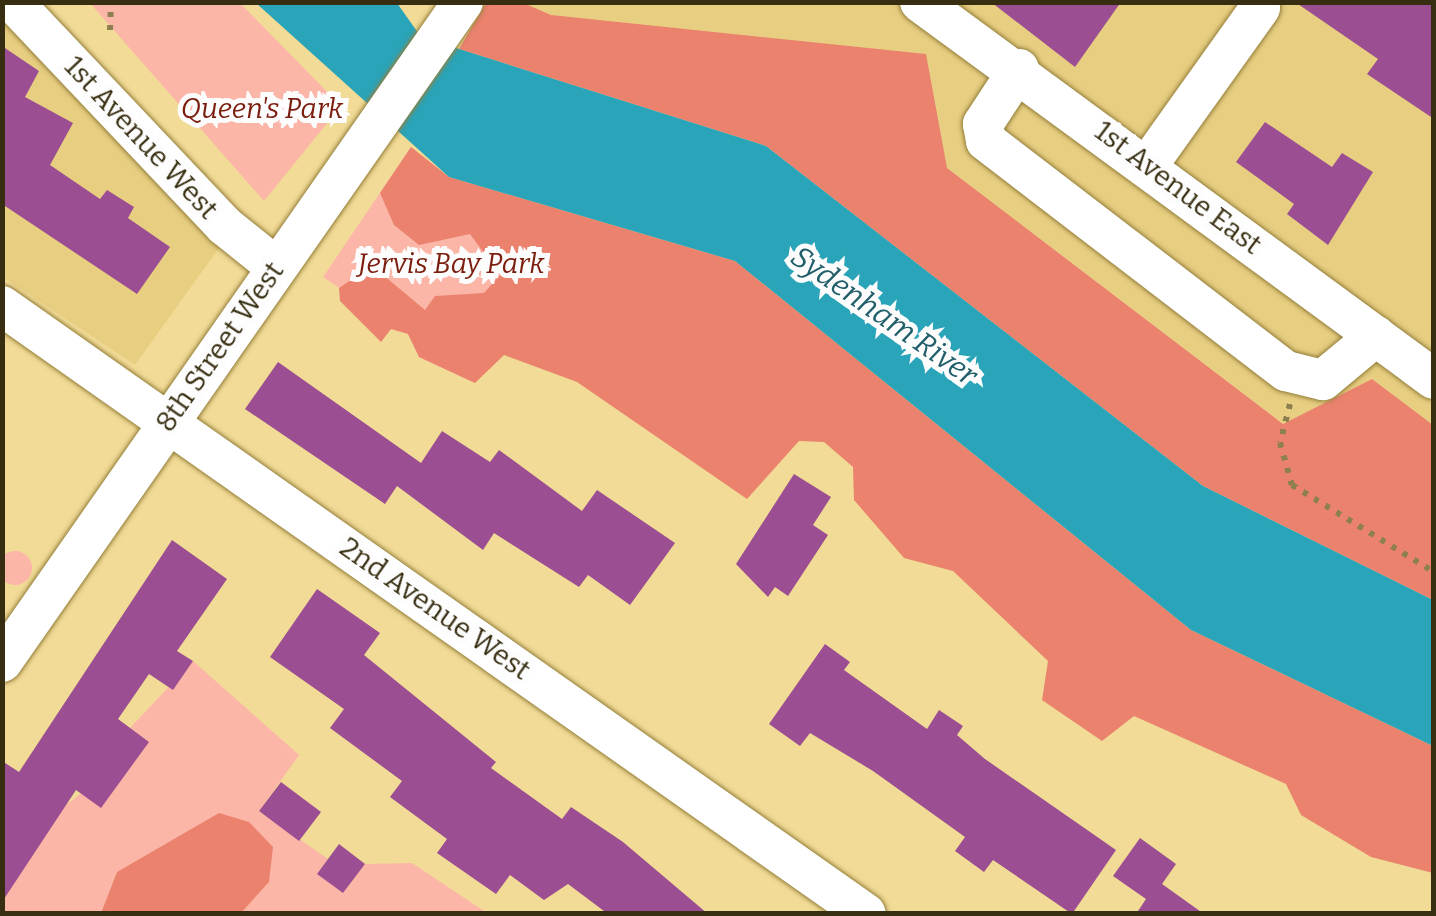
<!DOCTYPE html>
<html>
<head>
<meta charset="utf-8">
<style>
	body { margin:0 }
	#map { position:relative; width:1436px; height:916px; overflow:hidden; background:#f1db96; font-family:Bitter,serif }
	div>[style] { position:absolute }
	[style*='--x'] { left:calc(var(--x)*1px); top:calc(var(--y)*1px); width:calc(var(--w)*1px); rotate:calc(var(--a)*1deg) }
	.built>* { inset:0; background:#e7ce81 }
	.green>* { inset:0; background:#fcb6a8 }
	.round { border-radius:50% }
	.forest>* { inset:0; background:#eb826e }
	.water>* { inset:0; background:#2aa4b9 }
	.building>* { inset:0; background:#9b4f92 }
	.path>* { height:6px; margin-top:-3px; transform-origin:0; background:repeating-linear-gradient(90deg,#8e7f4f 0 5px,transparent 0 13px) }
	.roads { filter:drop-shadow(0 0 2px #937e3a) drop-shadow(0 0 2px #937e3a) }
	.minor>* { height:40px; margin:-20px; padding:0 20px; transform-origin:20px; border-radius:20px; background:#fff }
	span { translate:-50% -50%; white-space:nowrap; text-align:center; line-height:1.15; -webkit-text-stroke:10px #fdfdfd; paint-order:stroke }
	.park-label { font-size:28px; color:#7b1e0e; font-style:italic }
	.street-label { font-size:28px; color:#372e11 }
	.water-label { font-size:30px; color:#215f6b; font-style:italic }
	.frame { position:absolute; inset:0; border:5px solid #372e11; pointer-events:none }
</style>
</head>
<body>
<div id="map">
	<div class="built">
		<i style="clip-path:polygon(521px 3px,1433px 3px,1433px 425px,1372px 379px,1284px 424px,947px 168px)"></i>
		<i style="clip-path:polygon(2px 16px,221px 245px,135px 365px,3px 277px)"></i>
	</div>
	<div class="green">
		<i style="clip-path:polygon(90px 3px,240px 3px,341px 106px,264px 201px)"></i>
		<i style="clip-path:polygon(411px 147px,449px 177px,577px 215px,475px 383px,419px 357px,408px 334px,323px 277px)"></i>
		<i class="round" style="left:-2px;top:551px;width:34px;height:34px"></i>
		<i style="clip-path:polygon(193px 661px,299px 755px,259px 811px,328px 859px,318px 874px,343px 893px,365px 864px,412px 863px,487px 913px,241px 913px,269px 882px,181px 836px,117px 872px,101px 913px,3px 914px,3px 891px,66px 805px,148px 742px,130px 728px)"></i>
	</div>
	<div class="forest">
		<i style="clip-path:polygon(521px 2px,551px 15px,926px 54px,947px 168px,1283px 424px,1372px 379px,1433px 425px,1433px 600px,1203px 486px,766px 146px,459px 49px,486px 3px)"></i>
		<i style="clip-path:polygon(411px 147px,449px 177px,735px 261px,1191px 630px,1433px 746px,1433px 873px,1371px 857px,1301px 815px,1286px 784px,1134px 716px,1102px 741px,1042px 700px,1048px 661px,953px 571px,904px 558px,854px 500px,853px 467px,824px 442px,799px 441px,747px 499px,577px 382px,504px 355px,475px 383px,419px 357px,408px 334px,391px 329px,381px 342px,340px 301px,339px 288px,358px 275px,376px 269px,425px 310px,435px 296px,484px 293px,500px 275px,470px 234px,419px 245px,394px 225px,380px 193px)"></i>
		<i style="clip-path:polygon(219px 813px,249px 822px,273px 847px,269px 882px,241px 913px,101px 913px,117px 872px)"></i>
	</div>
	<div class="water">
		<i style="clip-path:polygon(256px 3px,397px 3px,421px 37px,766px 146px,1203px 486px,1433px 600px,1433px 746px,1191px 630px,735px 261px,449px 177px)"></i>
	</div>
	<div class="building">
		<i style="clip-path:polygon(991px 2px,1121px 2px,1075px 67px)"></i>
		<i style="clip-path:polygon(1295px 2px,1434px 2px,1434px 119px,1367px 74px,1378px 59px)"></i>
		<i style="clip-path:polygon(2px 46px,39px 71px,25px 97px,73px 123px,50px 165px,100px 199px,107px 190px,134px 207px,128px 218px,170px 247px,137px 294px,2px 204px)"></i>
		<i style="clip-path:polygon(1265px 122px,1332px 167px,1342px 153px,1373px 172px,1328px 245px,1287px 214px,1294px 204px,1236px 162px)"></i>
		<i style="clip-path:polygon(278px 362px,421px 463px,442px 431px,490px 462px,499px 450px,582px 511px,597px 490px,675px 543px,630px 605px,588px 575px,579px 587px,494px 533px,483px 550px,397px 486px,385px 504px,245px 409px)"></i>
		<i style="clip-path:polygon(794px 474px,831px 497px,813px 525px,828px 535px,788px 596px,775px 587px,768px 597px,736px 564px)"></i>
		<i style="clip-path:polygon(172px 540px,227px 579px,177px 651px,193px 661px,173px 690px,149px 674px,118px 719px,149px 742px,101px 808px,76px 790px,2px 902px,2px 761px,19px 772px)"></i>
		<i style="clip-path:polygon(317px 589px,380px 633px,364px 655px,496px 762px,491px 768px,562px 819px,571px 807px,623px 842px,708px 914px,608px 914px,568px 884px,544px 900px,510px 875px,496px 894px,437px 853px,447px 839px,390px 797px,402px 781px,330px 728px,344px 709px,270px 657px)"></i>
		<i style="clip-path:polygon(825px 644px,850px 662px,844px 670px,927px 729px,939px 710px,963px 726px,957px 735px,985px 759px,1116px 850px,1072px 914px,993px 860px,984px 872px,955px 851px,965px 837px,873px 771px,810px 733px,800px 746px,769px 724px)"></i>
		<i style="clip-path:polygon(281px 782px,321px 812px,299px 841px,259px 811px)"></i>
		<i style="clip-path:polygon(1140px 838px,1176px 864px,1162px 884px,1204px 914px,1136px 914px,1146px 899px,1113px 876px)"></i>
		<i style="clip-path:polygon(339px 844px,365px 864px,343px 893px,317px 874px)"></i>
	</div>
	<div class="path">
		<i style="--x:110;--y:30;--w:28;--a:-88"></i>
		<i style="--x:1290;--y:404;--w:40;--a:104.4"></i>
		<i style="--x:1280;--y:443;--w:44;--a:74.1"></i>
		<i style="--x:1292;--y:485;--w:167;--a:31.5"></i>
	</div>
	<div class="roads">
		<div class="minor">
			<i style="--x:13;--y:2;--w:308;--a:46.6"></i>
			<i style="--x:225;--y:226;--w:64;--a:38.7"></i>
			<i style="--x:920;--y:2;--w:637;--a:36.26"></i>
			<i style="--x:1019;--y:69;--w:66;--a:123.2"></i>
			<i style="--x:983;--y:124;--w:17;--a:80"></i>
			<i style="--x:986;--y:141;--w:378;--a:37.5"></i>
			<i style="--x:1286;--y:371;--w:38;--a:14"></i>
			<i style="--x:1323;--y:380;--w:69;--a:-39.7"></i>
			<i style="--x:1148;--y:165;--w:193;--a:-54.5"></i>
			<i style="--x:2;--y:306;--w:1056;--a:35.13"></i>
			<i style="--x:2;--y:662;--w:805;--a:-55.07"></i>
		</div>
	</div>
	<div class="park-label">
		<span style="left:262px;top:109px">Queen's Park</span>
		<span style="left:451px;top:264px">Jervis Bay Park</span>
	</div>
	<div class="street-label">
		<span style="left:141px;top:138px;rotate:47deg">1st Avenue West</span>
		<span style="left:1178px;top:188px;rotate:37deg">1st Avenue East</span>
		<span style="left:220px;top:347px;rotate:-55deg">8th Street West</span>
		<span style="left:435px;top:609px;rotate:35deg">2nd Avenue West</span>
	</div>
	<div class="water-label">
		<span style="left:884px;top:316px;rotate:35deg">Sydenham River</span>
	</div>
	<div class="frame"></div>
</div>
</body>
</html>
